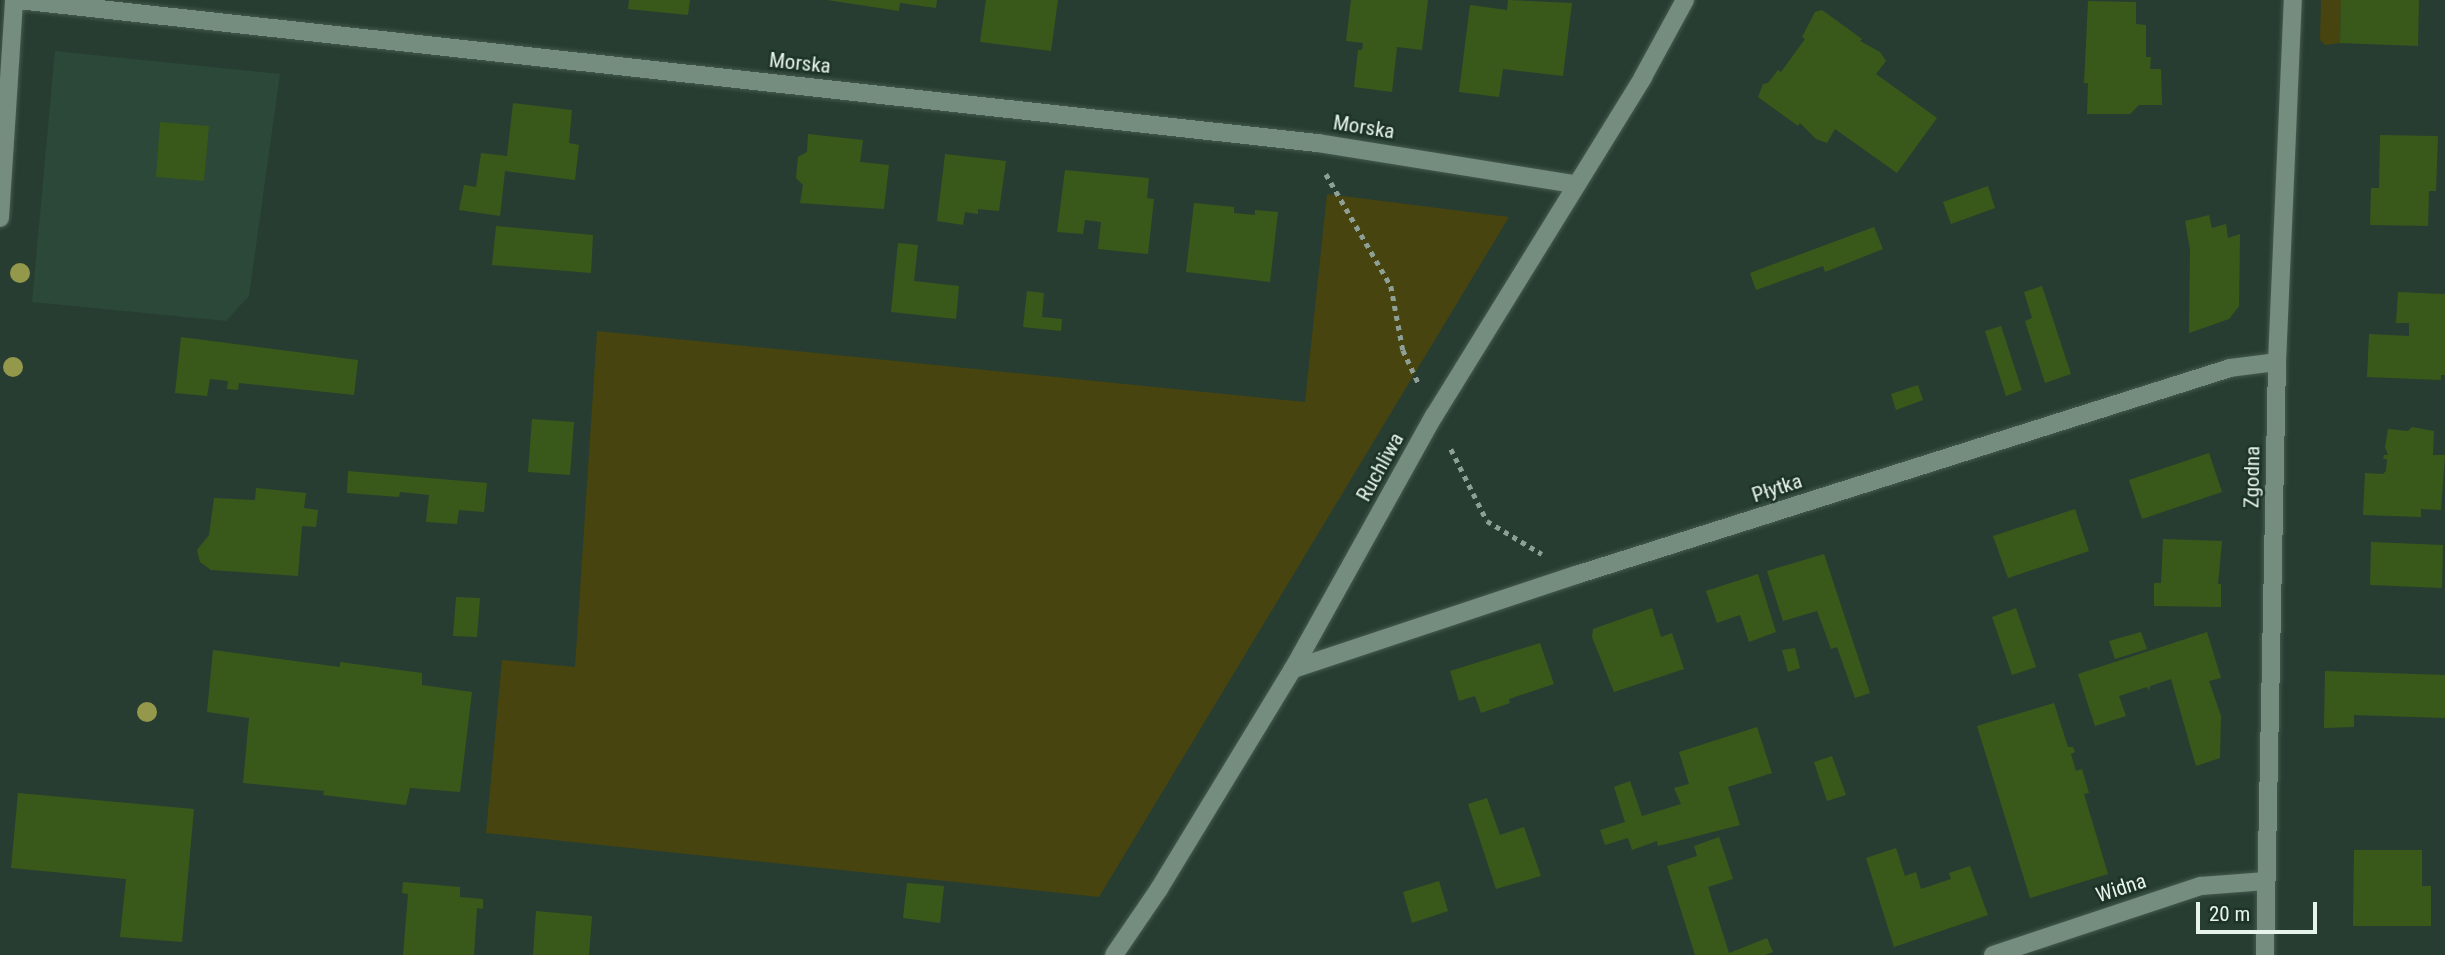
<!DOCTYPE html>
<html>
<head>
<meta charset="utf-8">
<style>
	body { margin:0 }
	#map { position:relative; width:2445px; height:955px; overflow:hidden; background:#273d31; font-family:"Roboto Condensed",sans-serif }
	div>[style] { position:absolute }
	[style*='--x'] { left:calc(var(--x)*1px); top:calc(var(--y)*1px); width:calc(var(--w)*1px); rotate:calc(var(--a)*1deg) }
	.built>* { inset:0; background:#2b4839 }
	.green>* { inset:0; background:#47440f }
	.building>* { inset:0; background:#39591b }
	.path>* { height:4.5px; margin-top:-2.25px; transform-origin:0; background:repeating-linear-gradient(90deg,#8e9f95 0 5px,transparent 0 10px) }
	.roads { filter:drop-shadow(0 0 2px #465a4f) drop-shadow(0 0 2px #465a4f) }
	.minor>* { height:18px; margin:-9px; padding:0 9px; transform-origin:9px; border-radius:9px; background:#748d7e }
	.trees>* { width:20px; height:20px; margin:-10px; border-radius:50%; background:#93984a }
	span { translate:-50% -50%; white-space:nowrap; text-align:center; line-height:1.15; -webkit-text-stroke:5px #1d3327; paint-order:stroke }
	.street-label { font-size:21px; color:#e7f4ec }
	.scale { position:absolute; left:2196px; top:902px; width:121px; height:32px; box-sizing:border-box; border:4px solid #e7f4ec; border-top:0; padding-left:9px; font-size:21px; line-height:24px; white-space:nowrap; color:#e7f4ec; -webkit-text-stroke:5px #1d3327; paint-order:stroke }
</style>
</head>
<body>
<div id="map">
	<div class="built">
		<i style="clip-path:polygon(55px 51px,280px 74px,249px 296px,226px 321px,32px 302px)"></i>
	</div>
	<div class="green">
		<i style="clip-path:polygon(2321px 0,2341px 0,2340px 43px,2325px 45px,2320px 40px)"></i>
		<i style="clip-path:polygon(1327px 194px,1509px 217px,1099px 897px,486px 833px,502px 660px,575px 667px,597px 331px,1305px 402px)"></i>
	</div>
	<div class="building">
		<i style="clip-path:polygon(629px 0,690px 0,688px 15px,628px 9px)"></i>
		<i style="clip-path:polygon(827px 0,937px 0,936px 8px,900px 3px,899px 11px)"></i>
		<i style="clip-path:polygon(986px 0,1058px 0,1051px 51px,980px 42px)"></i>
		<i style="clip-path:polygon(1351px 0,1428px 0,1422px 50px,1397px 47px,1392px 92px,1354px 87px,1358px 50px,1362px 50px,1363px 43px,1346px 41px)"></i>
		<i style="clip-path:polygon(1508px 0,1572px 3px,1563px 76px,1503px 69px,1499px 97px,1459px 92px,1470px 5px,1507px 10px)"></i>
		<i style="clip-path:polygon(2341px 0,2419px 0,2418px 46px,2340px 43px)"></i>
		<i style="clip-path:polygon(2088px 1px,2136px 2px,2136px 24px,2146px 25px,2146px 57px,2151px 57px,2150px 69px,2161px 69px,2162px 105px,2139px 105px,2130px 114px,2087px 114px,2088px 83px,2084px 83px)"></i>
		<i style="clip-path:polygon(1822px 10px,1862px 39px,1860px 41px,1880px 52px,1886px 61px,1876px 74px,1937px 118px,1897px 173px,1835px 129px,1827px 143px,1816px 139px,1800px 123px,1798px 126px,1758px 97px,1763px 84px,1768px 83px,1778px 70px,1781px 72px,1805px 39px,1802px 37px,1815px 12px)"></i>
		<i style="clip-path:polygon(513px 103px,572px 110px,569px 143px,579px 145px,575px 180px,505px 171px,500px 216px,459px 210px,464px 185px,476px 187px,481px 153px,507px 156px)"></i>
		<i style="clip-path:polygon(160px 122px,209px 126px,204px 181px,156px 177px)"></i>
		<i style="clip-path:polygon(808px 134px,863px 140px,860px 162px,889px 165px,884px 209px,800px 203px,803px 185px,796px 178px,798px 157px,807px 152px)"></i>
		<i style="clip-path:polygon(2380px 135px,2438px 136px,2436px 191px,2429px 191px,2428px 226px,2370px 225px,2371px 188px,2379px 188px)"></i>
		<i style="clip-path:polygon(945px 154px,1006px 161px,999px 211px,978px 209px,978px 214px,965px 212px,963px 225px,937px 221px)"></i>
		<i style="clip-path:polygon(1065px 170px,1149px 178px,1147px 198px,1154px 199px,1148px 254px,1098px 249px,1101px 222px,1085px 220px,1083px 234px,1057px 232px)"></i>
		<i style="clip-path:polygon(1988px 186px,1995px 208px,1951px 224px,1943px 202px)"></i>
		<i style="clip-path:polygon(1194px 203px,1234px 207px,1234px 213px,1255px 215px,1255px 210px,1278px 212px,1270px 282px,1186px 272px)"></i>
		<i style="clip-path:polygon(2209px 215px,2212px 228px,2226px 224px,2228px 238px,2240px 234px,2239px 306px,2229px 319px,2189px 333px,2190px 249px,2185px 221px)"></i>
		<i style="clip-path:polygon(496px 226px,593px 235px,591px 273px,492px 265px)"></i>
		<i style="clip-path:polygon(1874px 227px,1883px 249px,1825px 272px,1823px 266px,1756px 290px,1750px 273px)"></i>
		<i style="clip-path:polygon(898px 243px,918px 245px,914px 281px,959px 286px,956px 319px,891px 312px)"></i>
		<i style="clip-path:polygon(2042px 286px,2071px 374px,2045px 383px,2025px 321px,2032px 318px,2024px 292px)"></i>
		<i style="clip-path:polygon(1027px 291px,1044px 293px,1042px 317px,1062px 319px,1061px 331px,1023px 327px)"></i>
		<i style="clip-path:polygon(2398px 292px,2445px 294px,2445px 375px,2441px 375px,2441px 380px,2367px 377px,2369px 334px,2409px 336px,2409px 323px,2396px 323px)"></i>
		<i style="clip-path:polygon(2001px 326px,2022px 390px,2006px 396px,1985px 331px)"></i>
		<i style="clip-path:polygon(181px 337px,358px 360px,354px 395px,239px 383px,238px 390px,227px 389px,228px 381px,210px 379px,207px 396px,175px 393px)"></i>
		<i style="clip-path:polygon(1918px 385px,1923px 400px,1896px 410px,1891px 394px)"></i>
		<i style="clip-path:polygon(532px 419px,574px 422px,570px 475px,528px 472px)"></i>
		<i style="clip-path:polygon(2412px 427px,2434px 431px,2433px 455px,2445px 455px,2441px 510px,2421px 509px,2421px 517px,2363px 515px,2365px 473px,2383px 474px,2386px 471px,2387px 459px,2383px 459px,2384px 455px,2388px 455px,2385px 447px,2388px 429px,2408px 431px)"></i>
		<i style="clip-path:polygon(2209px 453px,2222px 492px,2142px 519px,2129px 480px)"></i>
		<i style="clip-path:polygon(348px 471px,487px 483px,484px 512px,459px 510px,457px 524px,426px 522px,429px 495px,400px 492px,399px 497px,347px 493px)"></i>
		<i style="clip-path:polygon(256px 488px,306px 493px,304px 508px,318px 510px,316px 527px,302px 526px,298px 576px,211px 570px,200px 562px,197px 550px,209px 535px,214px 498px,255px 500px)"></i>
		<i style="clip-path:polygon(2075px 509px,2089px 551px,2008px 578px,1993px 536px)"></i>
		<i style="clip-path:polygon(2163px 539px,2222px 541px,2218px 584px,2221px 584px,2221px 607px,2154px 606px,2154px 583px,2161px 583px)"></i>
		<i style="clip-path:polygon(2371px 542px,2443px 545px,2442px 588px,2370px 585px)"></i>
		<i style="clip-path:polygon(1824px 554px,1870px 693px,1855px 698px,1837px 647px,1831px 649px,1817px 611px,1783px 621px,1767px 571px)"></i>
		<i style="clip-path:polygon(1758px 574px,1776px 632px,1749px 642px,1740px 615px,1717px 623px,1706px 591px)"></i>
		<i style="clip-path:polygon(456px 597px,480px 598px,477px 637px,453px 636px)"></i>
		<i style="clip-path:polygon(1652px 608px,1661px 637px,1672px 633px,1684px 669px,1614px 692px,1592px 637px,1593px 629px)"></i>
		<i style="clip-path:polygon(2016px 608px,2036px 667px,2012px 675px,1992px 617px)"></i>
		<i style="clip-path:polygon(2141px 632px,2147px 649px,2115px 659px,2109px 641px)"></i>
		<i style="clip-path:polygon(2207px 632px,2221px 678px,2209px 681px,2221px 716px,2220px 758px,2196px 766px,2171px 679px,2150px 686px,2149px 691px,2147px 687px,2119px 696px,2126px 716px,2095px 726px,2078px 674px)"></i>
		<i style="clip-path:polygon(1540px 643px,1554px 684px,1509px 699px,1510px 703px,1481px 713px,1475px 696px,1459px 701px,1450px 671px)"></i>
		<i style="clip-path:polygon(1795px 648px,1800px 668px,1788px 672px,1782px 650px)"></i>
		<i style="clip-path:polygon(213px 650px,340px 667px,340px 662px,422px 673px,422px 685px,472px 692px,460px 792px,410px 788px,406px 805px,323px 795px,324px 791px,243px 783px,249px 718px,207px 712px)"></i>
		<i style="clip-path:polygon(2325px 671px,2445px 675px,2445px 718px,2354px 715px,2354px 727px,2324px 728px)"></i>
		<i style="clip-path:polygon(2054px 703px,2068px 747px,2073px 747px,2075px 752px,2071px 754px,2076px 771px,2082px 769px,2089px 793px,2084px 794px,2108px 874px,2030px 898px,1977px 726px)"></i>
		<i style="clip-path:polygon(1757px 727px,1772px 773px,1728px 787px,1740px 825px,1658px 846px,1657px 841px,1632px 850px,1628px 838px,1605px 845px,1600px 830px,1625px 822px,1614px 787px,1630px 781px,1642px 816px,1681px 804px,1674px 788px,1689px 784px,1679px 752px)"></i>
		<i style="clip-path:polygon(1832px 756px,1846px 795px,1827px 801px,1814px 762px)"></i>
		<i style="clip-path:polygon(18px 793px,194px 809px,182px 942px,120px 937px,126px 879px,11px 868px)"></i>
		<i style="clip-path:polygon(1487px 798px,1500px 835px,1524px 827px,1541px 876px,1496px 889px,1468px 804px)"></i>
		<i style="clip-path:polygon(1719px 837px,1733px 879px,1708px 887px,1729px 953px,1767px 938px,1773px 952px,1765px 955px,1695px 955px,1667px 866px,1697px 856px,1694px 846px)"></i>
		<i style="clip-path:polygon(1896px 848px,1905px 876px,1916px 872px,1921px 889px,1951px 879px,1949px 873px,1970px 866px,1988px 915px,1894px 947px,1866px 858px)"></i>
		<i style="clip-path:polygon(2354px 850px,2422px 850px,2422px 886px,2431px 886px,2431px 926px,2353px 926px)"></i>
		<i style="clip-path:polygon(1439px 881px,1448px 911px,1412px 923px,1403px 892px)"></i>
		<i style="clip-path:polygon(403px 882px,460px 887px,460px 897px,483px 899px,483px 909px,477px 908px,474px 955px,403px 955px,408px 894px,402px 893px)"></i>
		<i style="clip-path:polygon(907px 883px,944px 886px,940px 923px,903px 918px)"></i>
		<i style="clip-path:polygon(536px 911px,592px 916px,589px 955px,533px 955px)"></i>
	</div>
	<div class="path">
		<i style="--x:1326;--y:174;--w:129;--a:59.9"></i>
		<i style="--x:1391;--y:286;--w:65;--a:79.4"></i>
		<i style="--x:1403;--y:350;--w:38;--a:65"></i>
		<i style="--x:1451;--y:449;--w:80;--a:63.4"></i>
		<i style="--x:1487;--y:521;--w:64;--a:31"></i>
	</div>
	<div class="roads">
		<div class="minor">
			<i style="--x:18;--y:0;--w:1308;--a:6.28"></i>
			<i style="--x:1318;--y:143;--w:260;--a:9.1"></i>
			<i style="--x:0;--y:218;--w:218;--a:-86.3"></i>
			<i style="--x:1293;--y:669;--w:298;--a:-18.4"></i>
			<i style="--x:1576;--y:575;--w:686;--a:-17.56"></i>
			<i style="--x:2230;--y:368;--w:47;--a:-7.3"></i>
			<i style="--x:1114;--y:955;--w:80;--a:-55.7"></i>
			<i style="--x:1159;--y:889;--w:258;--a:-58.7"></i>
			<i style="--x:1293;--y:669;--w:290;--a:-60.9"></i>
			<i style="--x:1434;--y:416;--w:398;--a:-58.3"></i>
			<i style="--x:1643;--y:77;--w:88;--a:-61.4"></i>
			<i style="--x:1993;--y:955;--w:219;--a:-18.4"></i>
			<i style="--x:2201;--y:886;--w:65;--a:-4.4"></i>
			<i style="--x:2265;--y:955;--w:593;--a:-88.84"></i>
			<i style="--x:2277;--y:362;--w:362;--a:-87.5"></i>
		</div>
	</div>
	<div class="trees">
		<i style="left:20px;top:273px"></i>
		<i style="left:13px;top:367px"></i>
		<i style="left:147px;top:712px"></i>
	</div>
	<div class="street-label">
		<span style="left:800px;top:63px;rotate:6deg">Morska</span>
		<span style="left:1364px;top:127px;rotate:9deg">Morska</span>
		<span style="left:1380px;top:467px;rotate:-61deg">Ruchliwa</span>
		<span style="left:2252px;top:477px;rotate:-89deg">Zgodna</span>
		<span style="left:1777px;top:488px;rotate:-18deg">Płytka</span>
		<span style="left:2121px;top:888px;rotate:-18deg">Widna</span>
	</div>
	<div class="scale">20 m</div>
</div>
</body>
</html>
